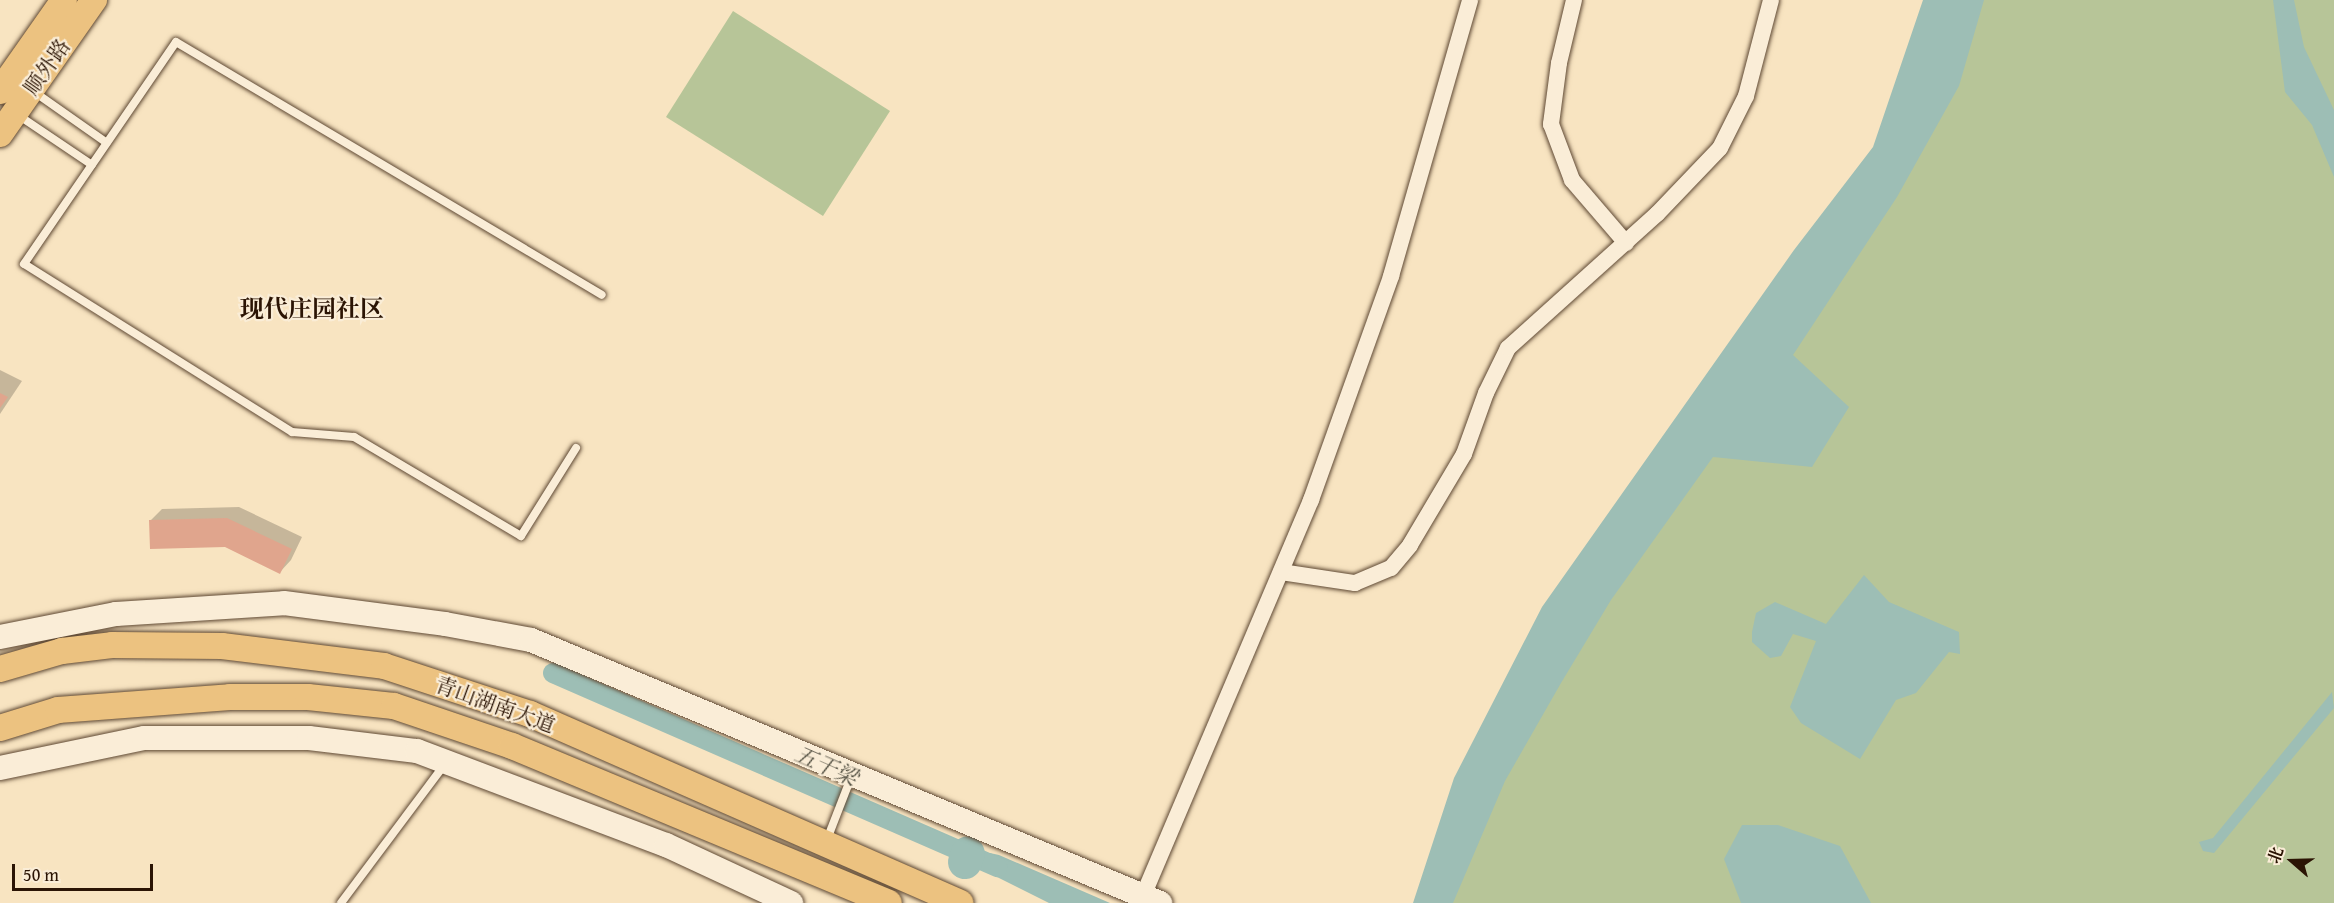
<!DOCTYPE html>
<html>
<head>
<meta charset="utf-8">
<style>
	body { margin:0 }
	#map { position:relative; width:2334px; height:903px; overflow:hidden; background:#f8e4c1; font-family:"Gentium Book Plus","Noto Serif SC",serif }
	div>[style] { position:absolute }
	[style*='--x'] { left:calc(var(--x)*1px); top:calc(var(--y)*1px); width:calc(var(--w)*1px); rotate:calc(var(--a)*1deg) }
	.green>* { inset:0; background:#b7c598 }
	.water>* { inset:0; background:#9dbeb5 }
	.shadow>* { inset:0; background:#0003 }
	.canal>* { height:20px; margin:-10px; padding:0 10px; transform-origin:10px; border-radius:10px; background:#9dbeb5 }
	.river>* { height:34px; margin:-17px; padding:0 17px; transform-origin:17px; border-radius:17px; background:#9dbeb5 }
	.building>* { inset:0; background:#e0a58d }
	.roads { filter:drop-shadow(0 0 2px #5e4833) drop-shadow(0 0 2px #5e4833) }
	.service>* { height:8px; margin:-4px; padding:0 4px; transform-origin:4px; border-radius:4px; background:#faedd7 }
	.minor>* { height:16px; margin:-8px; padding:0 8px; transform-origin:8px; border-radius:8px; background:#faedd7 }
	.secondary>* { height:24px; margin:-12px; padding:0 12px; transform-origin:12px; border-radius:12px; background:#faedd7 }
	.primary>* { height:26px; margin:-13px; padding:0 13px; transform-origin:13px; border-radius:13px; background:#ecc280 }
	span { translate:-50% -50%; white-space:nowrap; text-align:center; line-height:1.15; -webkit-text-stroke:4.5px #faedd7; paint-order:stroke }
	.street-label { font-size:21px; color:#2b1404 }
	.water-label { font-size:22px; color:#535042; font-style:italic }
	.quarter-label { font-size:24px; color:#2b1404; font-weight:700 }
	.north { position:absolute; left:2262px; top:831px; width:60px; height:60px; -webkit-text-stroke:4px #faedd7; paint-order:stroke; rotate:290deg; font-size:16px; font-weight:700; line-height:24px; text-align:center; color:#2b1404 }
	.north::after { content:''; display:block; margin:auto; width:21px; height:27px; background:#2b1404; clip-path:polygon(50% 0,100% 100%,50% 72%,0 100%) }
	.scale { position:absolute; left:12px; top:864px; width:141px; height:27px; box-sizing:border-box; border:3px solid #2b1404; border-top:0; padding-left:8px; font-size:18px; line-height:21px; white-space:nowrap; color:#2b1404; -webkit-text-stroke:4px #faedd7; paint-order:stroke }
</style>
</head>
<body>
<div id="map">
	<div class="green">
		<i style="clip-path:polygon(1953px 0,2334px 0,2334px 903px,1439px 903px,1546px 635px,1902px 152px)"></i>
		<i style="clip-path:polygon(733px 11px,890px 111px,823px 216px,666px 117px)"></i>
	</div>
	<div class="water">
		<i style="clip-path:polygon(1923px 0,1984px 0,1959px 86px,1897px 197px,1793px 355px,1849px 407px,1812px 467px,1713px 457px,1611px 600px,1561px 683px,1505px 781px,1453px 903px,1413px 903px,1454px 778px,1542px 607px,1794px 250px,1873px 147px)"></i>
		<i style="clip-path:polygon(2273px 0,2294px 0,2304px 47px,2334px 110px,2334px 177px,2312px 125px,2285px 92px)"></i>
		<i style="clip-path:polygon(1864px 575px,1889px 602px,1959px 632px,1960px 654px,1949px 652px,1916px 693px,1896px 700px,1860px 759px,1801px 723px,1790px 707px,1816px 641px,1793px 634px,1781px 656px,1770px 658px,1752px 642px,1752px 632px,1756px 613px,1775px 602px,1826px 624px)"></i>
		<i style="clip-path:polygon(2332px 692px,2334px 708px,2214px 853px,2203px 851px,2199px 842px,2213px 838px)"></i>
		<i style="clip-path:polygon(1742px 825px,1778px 825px,1840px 846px,1871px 903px,1741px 903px,1724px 859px)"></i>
		<i style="clip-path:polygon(990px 853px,999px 855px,1110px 903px,1049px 903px,979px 868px,974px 856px)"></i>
	</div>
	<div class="shadow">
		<i style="clip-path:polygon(0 370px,22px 381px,0 414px)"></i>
		<i style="clip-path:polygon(239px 507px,302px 537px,291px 560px,280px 572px,225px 546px,151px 520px,162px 509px)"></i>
	</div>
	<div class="canal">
		<i style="--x:553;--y:673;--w:485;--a:23.6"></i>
	</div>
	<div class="river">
		<i style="--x:965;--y:862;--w:9;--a:-72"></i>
	</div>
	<div class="building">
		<i style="clip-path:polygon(0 393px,8px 397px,0 408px)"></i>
		<i style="clip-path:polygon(227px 518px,292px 549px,280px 574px,225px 547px,150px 549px,149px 520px)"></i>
	</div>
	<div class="roads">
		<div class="service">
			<i style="--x:33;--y:91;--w:90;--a:35.1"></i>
			<i style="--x:18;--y:115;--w:89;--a:34"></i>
			<i style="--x:576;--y:448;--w:104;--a:122"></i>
			<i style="--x:521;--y:536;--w:194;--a:-149.3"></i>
			<i style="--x:354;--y:437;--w:62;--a:-175.4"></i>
			<i style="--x:292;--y:432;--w:316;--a:-147.9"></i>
			<i style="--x:24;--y:264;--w:269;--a:-55.6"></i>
			<i style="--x:176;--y:42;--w:495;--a:30.7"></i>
			<i style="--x:826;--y:842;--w:72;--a:-68.8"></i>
			<i style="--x:341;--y:903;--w:174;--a:-53.2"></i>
		</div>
		<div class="minor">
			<i style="--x:1574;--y:0;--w:65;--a:103.4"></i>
			<i style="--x:1559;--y:63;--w:62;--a:97.5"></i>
			<i style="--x:1551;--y:124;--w:60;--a:69.4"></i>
			<i style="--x:1572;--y:180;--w:83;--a:49.4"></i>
			<i style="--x:1281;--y:572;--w:75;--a:8.5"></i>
			<i style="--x:1355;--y:583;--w:39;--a:-23"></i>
			<i style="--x:1391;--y:568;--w:30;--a:-50"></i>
			<i style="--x:1410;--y:545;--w:106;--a:-59.3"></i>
			<i style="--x:1464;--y:454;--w:65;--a:-70.2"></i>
			<i style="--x:1486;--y:393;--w:50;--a:-63.9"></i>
			<i style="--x:1508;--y:348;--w:200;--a:-42"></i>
			<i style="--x:1657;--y:214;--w:91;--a:-46.3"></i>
			<i style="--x:1720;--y:148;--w:58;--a:-63.4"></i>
			<i style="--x:1746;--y:96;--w:99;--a:-75.4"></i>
			<i style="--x:1140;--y:903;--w:438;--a:-67"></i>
			<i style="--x:1311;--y:500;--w:238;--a:-70.3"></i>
			<i style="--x:1391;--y:276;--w:287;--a:-74"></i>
		</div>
		<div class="secondary">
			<i style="--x:0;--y:637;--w:118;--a:-11.2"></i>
			<i style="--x:116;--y:614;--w:168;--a:-3.7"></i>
			<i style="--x:284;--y:603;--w:162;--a:7.4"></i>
			<i style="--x:445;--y:624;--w:87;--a:10.5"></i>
			<i style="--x:531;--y:640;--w:682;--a:22.69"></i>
			<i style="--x:0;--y:768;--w:147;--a:-11.8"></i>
			<i style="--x:144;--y:738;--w:165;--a:0"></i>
			<i style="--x:309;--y:738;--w:109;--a:6.9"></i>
			<i style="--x:417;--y:751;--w:266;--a:20.7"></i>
			<i style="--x:666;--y:845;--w:138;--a:24.9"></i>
		</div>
		<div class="primary">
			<i style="--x:0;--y:91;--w:111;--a:-54.9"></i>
			<i style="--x:0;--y:134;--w:164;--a:-55"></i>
			<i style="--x:0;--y:669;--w:65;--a:-16.2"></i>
			<i style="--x:62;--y:651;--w:50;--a:-6.8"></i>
			<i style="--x:112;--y:645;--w:110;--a:0.5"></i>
			<i style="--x:222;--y:646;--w:163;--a:7"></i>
			<i style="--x:384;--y:666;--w:154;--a:18.2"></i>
			<i style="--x:530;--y:714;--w:470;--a:23.7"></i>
			<i style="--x:0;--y:728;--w:61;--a:-17.2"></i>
			<i style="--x:58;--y:710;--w:172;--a:-4.3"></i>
			<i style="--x:230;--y:697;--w:78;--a:0"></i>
			<i style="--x:308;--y:697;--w:86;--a:6"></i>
			<i style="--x:394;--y:706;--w:125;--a:18.7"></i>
			<i style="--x:512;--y:746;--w:408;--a:22.6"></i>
		</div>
	</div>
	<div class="street-label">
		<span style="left:47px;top:67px;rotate:-55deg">顺外路</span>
		<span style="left:495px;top:705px;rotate:20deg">青山湖南大道</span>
	</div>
	<div class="water-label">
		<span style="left:826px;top:766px;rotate:24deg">五干梁</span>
	</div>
	<div class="quarter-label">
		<span style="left:312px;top:309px">现代庄园社区</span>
	</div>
	<div class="north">北</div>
	<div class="scale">50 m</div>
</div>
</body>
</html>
